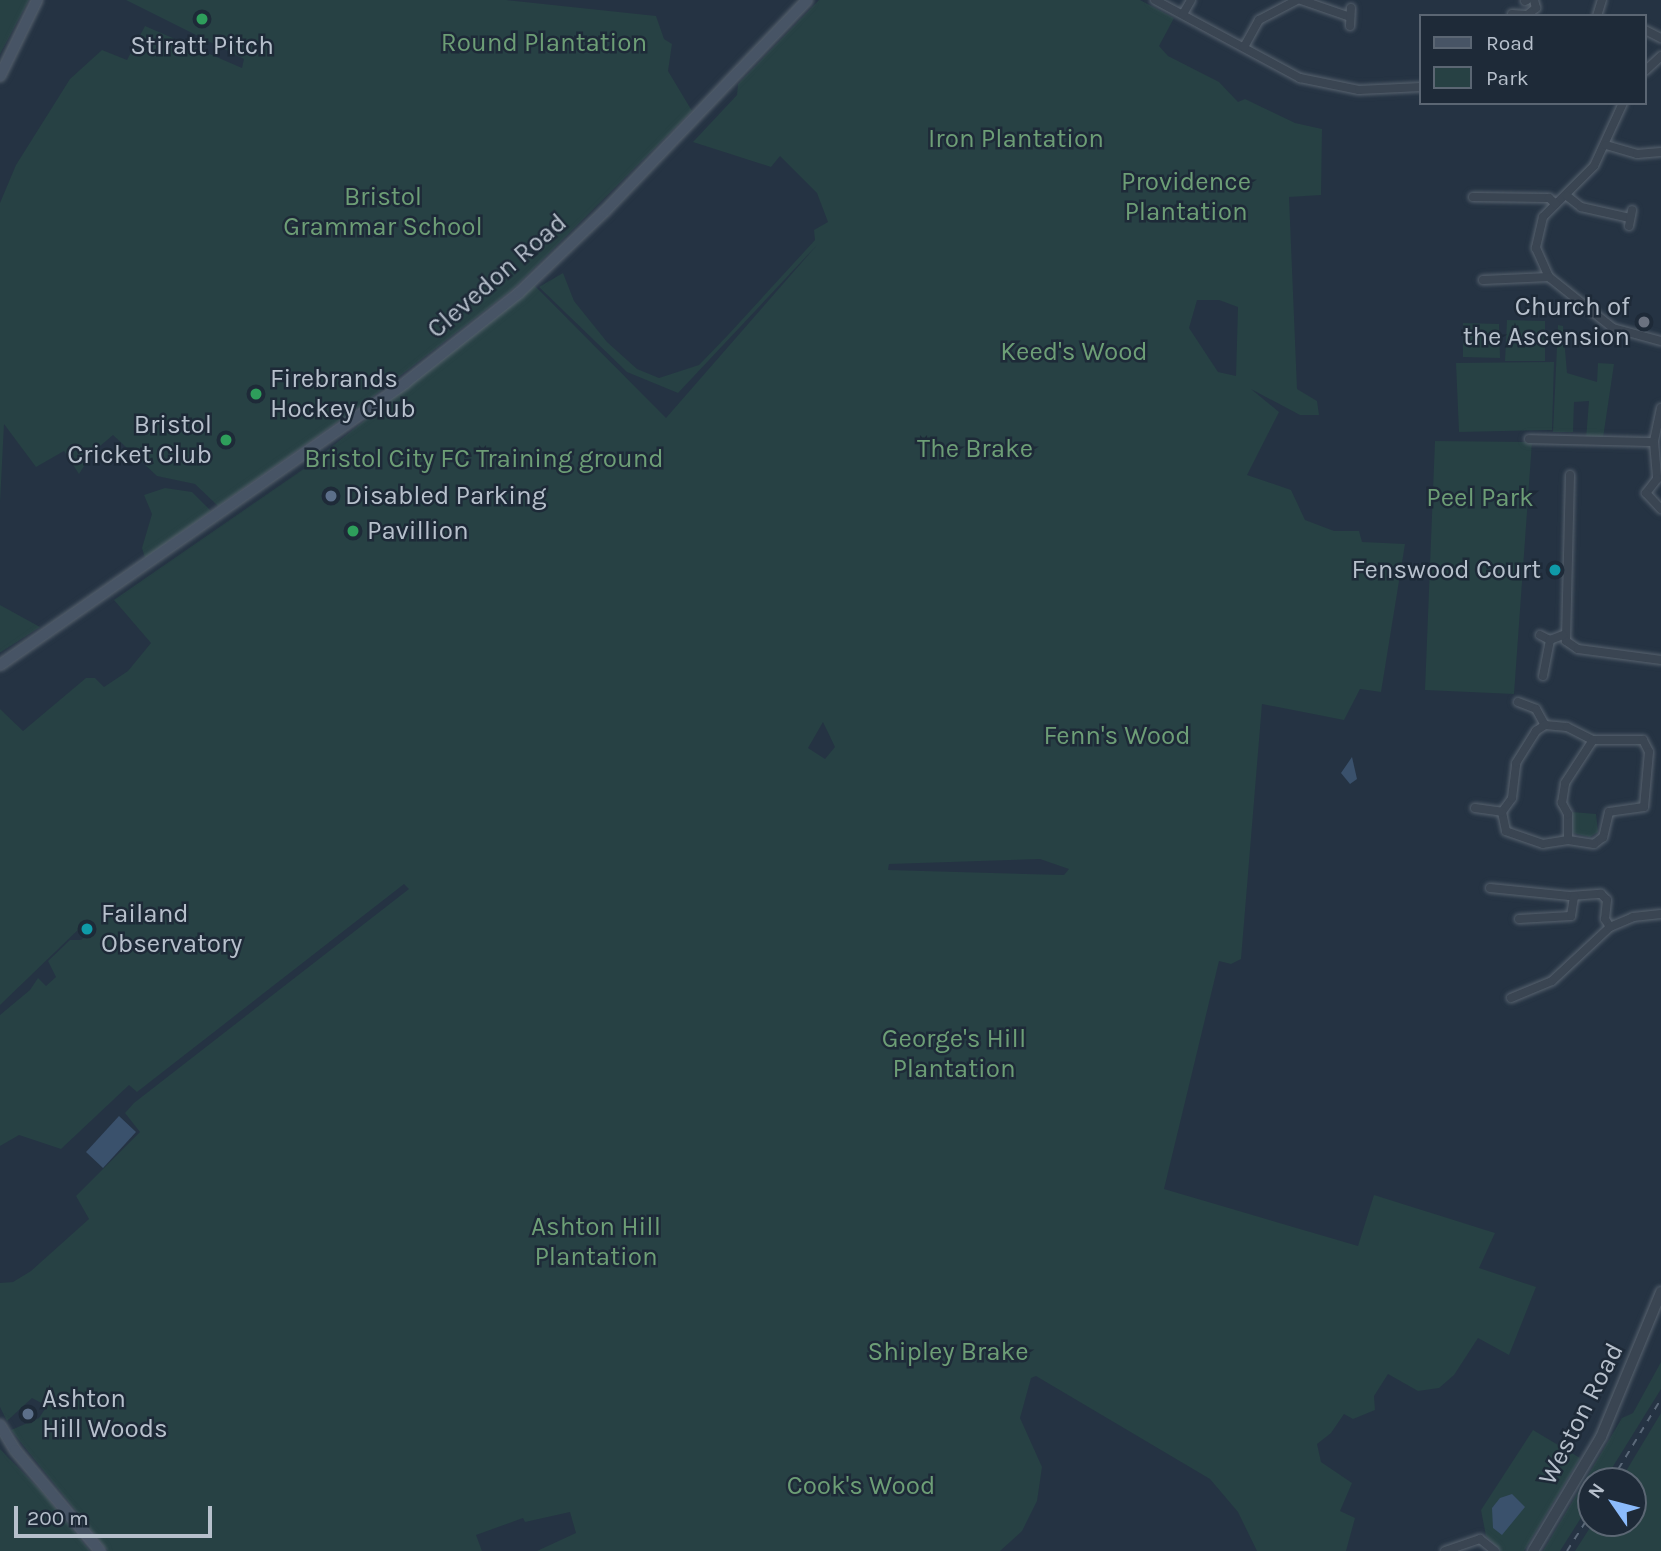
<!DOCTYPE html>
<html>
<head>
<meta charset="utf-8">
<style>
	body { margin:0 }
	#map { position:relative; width:1661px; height:1551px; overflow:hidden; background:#253343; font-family:Karla,sans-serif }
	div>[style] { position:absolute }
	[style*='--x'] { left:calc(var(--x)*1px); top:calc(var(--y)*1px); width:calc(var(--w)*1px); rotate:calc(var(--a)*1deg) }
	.green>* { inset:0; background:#274144 }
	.water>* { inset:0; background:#3a516c }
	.roads { filter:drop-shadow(0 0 2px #58636f) drop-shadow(0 0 2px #58636f) }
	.minor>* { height:8px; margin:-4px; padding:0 4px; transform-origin:4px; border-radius:4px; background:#3a4552 }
	.tertiary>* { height:10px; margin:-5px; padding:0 5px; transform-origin:5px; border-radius:5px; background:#3a4552 }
	.secondary>* { height:10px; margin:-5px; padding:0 5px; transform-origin:5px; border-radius:5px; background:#475465 }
	.rail>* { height:2px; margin-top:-1px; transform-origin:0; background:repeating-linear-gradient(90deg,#5b6979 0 7px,transparent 0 14px) }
	.dots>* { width:19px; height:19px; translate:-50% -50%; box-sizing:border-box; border:4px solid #1e2a38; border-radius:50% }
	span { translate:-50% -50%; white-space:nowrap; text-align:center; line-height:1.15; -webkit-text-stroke:5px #1e2a38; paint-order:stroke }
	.park-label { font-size:26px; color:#6d9e76 }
	.poi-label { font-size:26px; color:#b7c0cc }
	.right { translate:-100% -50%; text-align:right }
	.left { translate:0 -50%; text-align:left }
	.street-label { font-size:26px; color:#b7c0cc }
	.legend { position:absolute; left:1419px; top:14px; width:228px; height:91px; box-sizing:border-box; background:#1e2a38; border:2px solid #5b6673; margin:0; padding:9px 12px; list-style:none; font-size:21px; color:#b7c0cc }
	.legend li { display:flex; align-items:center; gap:14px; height:35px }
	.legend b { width:35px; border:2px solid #5b6673 }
	.north { position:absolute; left:1577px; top:1467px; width:70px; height:70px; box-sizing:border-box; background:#1e2a38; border:2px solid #5b6673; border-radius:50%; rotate:305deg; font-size:19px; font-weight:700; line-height:28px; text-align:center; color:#b7c0cc }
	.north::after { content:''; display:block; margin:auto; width:24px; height:32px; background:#8bbbfc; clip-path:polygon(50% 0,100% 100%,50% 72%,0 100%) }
	.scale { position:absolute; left:14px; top:1506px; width:198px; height:32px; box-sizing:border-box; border:4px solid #b7c0cc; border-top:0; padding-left:9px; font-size:21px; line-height:24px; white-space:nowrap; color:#b7c0cc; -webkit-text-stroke:5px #1e2a38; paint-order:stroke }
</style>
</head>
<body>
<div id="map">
	<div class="green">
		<i style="clip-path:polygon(0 0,29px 0,0 54px)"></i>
		<i style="clip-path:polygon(126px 0,506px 0,656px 16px,664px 39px,672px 44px,668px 71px,692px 111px,513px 289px,366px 402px,218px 506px,195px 484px,157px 476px,113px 435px,93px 452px,79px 474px,64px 451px,36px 467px,4px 424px,0 503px,0 203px,16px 165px,70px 79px,102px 50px,127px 60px,145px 26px,242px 68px,244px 59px)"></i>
		<i style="clip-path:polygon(evenodd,819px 0,1140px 0,1174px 18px,1159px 46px,1168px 56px,1219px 82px,1238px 102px,1245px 99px,1295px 123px,1322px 129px,1321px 195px,1289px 197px,1297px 389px,1317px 401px,1319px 415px,1300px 415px,1251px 389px,1279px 412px,1247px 475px,1291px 490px,1305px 520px,1334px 531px,1359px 531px,1362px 542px,1405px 544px,1381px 692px,1360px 689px,1344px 720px,1262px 704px,1241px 959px,1231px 964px,1219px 961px,1164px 1189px,1358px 1246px,1374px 1195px,1495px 1233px,1479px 1268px,1536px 1287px,1509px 1355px,1478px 1338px,1454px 1375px,1439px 1388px,1418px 1391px,1388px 1374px,1374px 1396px,1375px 1410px,1353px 1419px,1344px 1414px,1331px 1433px,1317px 1444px,1321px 1462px,1352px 1483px,1340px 1511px,1355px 1518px,1346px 1551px,1257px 1551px,1238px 1512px,1210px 1479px,1036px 1376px,1031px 1378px,1020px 1418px,1042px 1467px,1037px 1501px,1022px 1531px,1000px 1551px,537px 1551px,576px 1533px,570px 1512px,525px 1522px,523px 1518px,476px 1535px,482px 1551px,108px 1551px,11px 1430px,39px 1418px,47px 1406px,32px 1398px,7px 1421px,0 1407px,0 1283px,13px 1282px,31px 1271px,89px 1219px,76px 1196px,140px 1132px,125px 1113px,134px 1103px,409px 889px,404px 884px,137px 1092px,129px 1085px,61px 1149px,19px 1135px,0 1146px,0 1015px,30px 990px,38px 978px,46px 986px,56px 977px,48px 961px,70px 940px,81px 940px,92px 930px,89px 922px,82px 926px,0 1005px,0 709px,23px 731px,86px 678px,95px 678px,104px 687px,128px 671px,151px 643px,114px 600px,305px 468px,534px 285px,666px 418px,817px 245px,678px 393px,627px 372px,539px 287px,563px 273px,574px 301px,607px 342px,637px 369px,659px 378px,699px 365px,728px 335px,815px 240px,814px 230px,828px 222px,817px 193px,780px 156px,771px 167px,693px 142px,737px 95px,738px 84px,819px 0,1197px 300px,1219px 300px,1238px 307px,1236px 376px,1218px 372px,1189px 328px,1197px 300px,819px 0,823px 722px,835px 747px,825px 759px,808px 748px,823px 722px,819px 0,1040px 859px,1069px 869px,1064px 875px,888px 870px,889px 864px,1040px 859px)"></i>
		<i style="clip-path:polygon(1507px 320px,1545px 321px,1545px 361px,1505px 361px)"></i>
		<i style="clip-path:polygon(1463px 323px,1499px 324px,1500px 358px,1463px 357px)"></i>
		<i style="clip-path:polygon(1558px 325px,1563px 326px,1567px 373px,1597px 382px,1598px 363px,1614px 364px,1603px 438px,1586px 439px,1589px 401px,1574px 402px,1573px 432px,1553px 432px)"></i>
		<i style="clip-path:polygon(1554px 362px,1552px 430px,1459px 432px,1456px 363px)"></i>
		<i style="clip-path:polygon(1435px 441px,1532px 442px,1514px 694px,1425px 690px)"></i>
		<i style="clip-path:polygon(165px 488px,192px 492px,211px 511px,145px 558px,142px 548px,152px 514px,144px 495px)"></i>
		<i style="clip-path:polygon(0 605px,40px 627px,1px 652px,0 652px)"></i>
		<i style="clip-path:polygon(1572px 812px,1596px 814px,1598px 832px,1590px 837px,1573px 833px)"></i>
		<i style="clip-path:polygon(1661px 1362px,1661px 1389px,1604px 1481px,1591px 1481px,1591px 1502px,1560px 1551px,1543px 1551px,1622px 1418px,1633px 1413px)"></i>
		<i style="clip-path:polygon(1661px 1413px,1661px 1551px,1575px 1551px,1593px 1523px,1633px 1523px,1633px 1481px,1620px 1481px)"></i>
		<i style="clip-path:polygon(1533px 1430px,1580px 1458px,1524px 1551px,1501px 1551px,1486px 1536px,1481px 1510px)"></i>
		<i style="clip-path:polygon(0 1449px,44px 1494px,90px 1551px,0 1551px)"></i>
	</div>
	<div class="water">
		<i style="clip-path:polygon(1352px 757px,1357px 779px,1350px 784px,1341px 773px)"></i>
		<i style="clip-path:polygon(119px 1116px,136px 1132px,103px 1168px,86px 1152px)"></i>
		<i style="clip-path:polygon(1512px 1494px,1525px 1507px,1502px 1535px,1493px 1528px,1492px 1508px,1500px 1498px)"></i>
	</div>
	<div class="roads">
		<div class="minor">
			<i style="--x:1155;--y:0;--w:165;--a:28.3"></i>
			<i style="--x:1300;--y:78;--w:60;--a:11.5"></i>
			<i style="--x:1359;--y:90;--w:62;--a:-2.8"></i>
			<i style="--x:1301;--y:0;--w:52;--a:19.1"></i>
			<i style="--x:1525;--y:1;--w:2;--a:-27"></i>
			<i style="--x:1183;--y:14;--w:16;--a:-60"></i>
			<i style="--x:1512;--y:14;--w:14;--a:4"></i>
			<i style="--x:1526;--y:16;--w:13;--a:-39"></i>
			<i style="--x:1536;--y:8;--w:8;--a:-104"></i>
			<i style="--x:1597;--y:16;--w:17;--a:-73"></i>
			<i style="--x:1350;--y:26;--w:18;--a:-87"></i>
			<i style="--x:1645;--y:30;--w:18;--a:27"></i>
			<i style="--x:1244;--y:47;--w:31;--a:-61"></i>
			<i style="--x:1259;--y:20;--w:43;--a:-27.8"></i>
			<i style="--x:1645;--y:71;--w:22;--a:-43"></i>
			<i style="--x:1623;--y:103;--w:69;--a:114.7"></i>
			<i style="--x:1594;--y:166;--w:72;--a:135"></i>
			<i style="--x:1543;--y:217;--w:32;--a:103"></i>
			<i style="--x:1536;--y:248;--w:32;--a:66"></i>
			<i style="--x:1549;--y:277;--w:82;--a:38.6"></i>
			<i style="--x:1613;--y:328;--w:50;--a:15.2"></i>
			<i style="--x:1606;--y:145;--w:32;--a:16"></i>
			<i style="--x:1637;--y:154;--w:24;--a:-5"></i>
			<i style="--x:1567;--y:196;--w:18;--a:38"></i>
			<i style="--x:1581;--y:207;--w:50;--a:12.7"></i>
			<i style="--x:1473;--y:197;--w:76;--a:0.8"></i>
			<i style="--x:1549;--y:198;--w:9;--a:41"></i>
			<i style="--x:1629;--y:226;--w:16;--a:-79"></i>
			<i style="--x:1483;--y:280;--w:66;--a:-2.6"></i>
			<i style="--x:1661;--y:408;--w:35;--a:102"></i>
			<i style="--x:1654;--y:442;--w:37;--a:85"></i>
			<i style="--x:1657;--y:479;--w:18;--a:128"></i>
			<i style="--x:1646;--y:493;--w:22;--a:47"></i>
			<i style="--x:1529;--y:439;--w:125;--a:1.4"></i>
			<i style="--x:1570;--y:475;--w:166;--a:91.4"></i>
			<i style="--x:1566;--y:641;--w:14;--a:34"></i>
			<i style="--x:1578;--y:649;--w:84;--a:7.5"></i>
			<i style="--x:1540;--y:635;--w:11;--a:27"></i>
			<i style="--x:1543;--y:676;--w:37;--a:-79"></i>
			<i style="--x:1550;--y:640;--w:14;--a:-21"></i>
			<i style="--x:1518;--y:702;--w:19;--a:21"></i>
			<i style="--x:1536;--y:709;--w:18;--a:61"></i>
			<i style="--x:1545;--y:725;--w:22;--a:5"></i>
			<i style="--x:1567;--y:727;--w:29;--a:27"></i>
			<i style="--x:1593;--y:740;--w:50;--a:0"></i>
			<i style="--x:1643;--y:740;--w:13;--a:63"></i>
			<i style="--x:1649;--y:752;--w:55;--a:95.2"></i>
			<i style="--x:1644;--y:807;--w:35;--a:172"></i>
			<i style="--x:1609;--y:812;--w:26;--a:103"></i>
			<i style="--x:1603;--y:837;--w:11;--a:142"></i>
			<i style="--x:1594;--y:844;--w:26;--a:-171"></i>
			<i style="--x:1568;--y:840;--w:25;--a:171"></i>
			<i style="--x:1543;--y:844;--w:39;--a:-161"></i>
			<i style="--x:1506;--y:831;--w:19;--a:-102"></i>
			<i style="--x:1502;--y:812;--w:17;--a:-54"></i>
			<i style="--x:1512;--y:798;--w:35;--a:-83"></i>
			<i style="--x:1516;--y:763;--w:38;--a:-58"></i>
			<i style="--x:1536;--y:731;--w:11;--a:-34"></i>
			<i style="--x:1475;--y:808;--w:27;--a:8"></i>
			<i style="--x:1568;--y:840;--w:26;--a:-90"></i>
			<i style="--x:1568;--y:814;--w:13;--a:-119"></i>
			<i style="--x:1562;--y:803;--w:20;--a:-81"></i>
			<i style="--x:1565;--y:783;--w:51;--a:-56.9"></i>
			<i style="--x:1490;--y:888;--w:80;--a:5.7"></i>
			<i style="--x:1570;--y:896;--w:31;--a:-4"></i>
			<i style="--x:1601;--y:894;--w:8;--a:45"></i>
			<i style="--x:1607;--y:900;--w:19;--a:96"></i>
			<i style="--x:1605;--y:919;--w:9;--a:58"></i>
			<i style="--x:1519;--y:919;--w:52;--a:-3.3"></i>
			<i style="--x:1571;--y:916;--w:20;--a:-81"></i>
			<i style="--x:1511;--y:998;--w:44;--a:-22.5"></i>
			<i style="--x:1552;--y:981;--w:79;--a:-43"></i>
			<i style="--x:1610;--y:927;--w:25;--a:-23"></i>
			<i style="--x:1633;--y:917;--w:28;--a:-6"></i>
			<i style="--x:1445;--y:1551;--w:37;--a:-19"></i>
			<i style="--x:1480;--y:1539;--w:19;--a:39"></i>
		</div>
		<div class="tertiary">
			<i style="--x:1533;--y:1551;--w:133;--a:-59.2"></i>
			<i style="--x:1601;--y:1437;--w:157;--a:-67.5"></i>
		</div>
		<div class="secondary">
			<i style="--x:0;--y:76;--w:85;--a:-64"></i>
			<i style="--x:0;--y:665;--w:494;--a:-34.8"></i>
			<i style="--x:405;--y:383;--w:145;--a:-38.3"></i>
			<i style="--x:519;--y:293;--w:119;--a:-43.6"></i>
			<i style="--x:605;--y:211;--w:292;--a:-46.2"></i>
			<i style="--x:0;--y:1425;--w:29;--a:59"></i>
			<i style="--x:15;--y:1450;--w:132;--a:49.9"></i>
		</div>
	</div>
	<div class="rail">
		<i style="--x:1611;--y:1481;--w:96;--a:-58.6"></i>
		<i style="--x:1567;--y:1551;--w:45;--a:-57.7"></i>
	</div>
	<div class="dots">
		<i style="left:202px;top:19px;background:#2e9e5b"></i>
		<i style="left:1644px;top:322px;background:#6b7280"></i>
		<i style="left:256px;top:394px;background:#2e9e5b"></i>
		<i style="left:226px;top:440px;background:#2e9e5b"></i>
		<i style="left:331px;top:496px;background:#5c6f8a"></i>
		<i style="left:353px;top:531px;background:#2e9e5b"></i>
		<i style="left:1555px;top:570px;background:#0f9aa8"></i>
		<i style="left:87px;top:929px;background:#0f9aa8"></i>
		<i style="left:28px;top:1414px;background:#5c6f8a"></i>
	</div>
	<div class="park-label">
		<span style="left:544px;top:43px">Round Plantation</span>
		<span style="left:1016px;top:139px">Iron Plantation</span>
		<span style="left:1186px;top:197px">Providence<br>Plantation</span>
		<span style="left:383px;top:212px">Bristol<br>Grammar School</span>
		<span style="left:1074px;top:352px">Keed's Wood</span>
		<span style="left:975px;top:449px">The Brake</span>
		<span style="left:484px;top:459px">Bristol City FC Training ground</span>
		<span style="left:1480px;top:498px">Peel Park</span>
		<span style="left:1117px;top:736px">Fenn's Wood</span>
		<span style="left:954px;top:1054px">George's Hill<br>Plantation</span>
		<span style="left:596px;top:1242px">Ashton Hill<br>Plantation</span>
		<span style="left:948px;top:1352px">Shipley Brake</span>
		<span style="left:861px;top:1486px">Cook's Wood</span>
	</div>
	<div class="poi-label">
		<span style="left:202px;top:46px">Stiratt Pitch</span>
		<span class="right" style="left:1630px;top:322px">Church of<br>the Ascension</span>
		<span class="left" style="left:270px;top:394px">Firebrands<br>Hockey Club</span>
		<span class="right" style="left:212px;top:440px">Bristol<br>Cricket Club</span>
		<span class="left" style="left:345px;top:496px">Disabled Parking</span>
		<span class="left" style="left:367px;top:531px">Pavillion</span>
		<span class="right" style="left:1541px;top:570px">Fenswood Court</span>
		<span class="left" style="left:101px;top:929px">Failand<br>Observatory</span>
		<span class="left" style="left:42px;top:1414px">Ashton<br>Hill Woods</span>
	</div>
	<div class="street-label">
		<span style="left:497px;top:276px;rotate:-41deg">Clevedon Road</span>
		<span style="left:1581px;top:1414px;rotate:-63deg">Weston Road</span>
	</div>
	<ul class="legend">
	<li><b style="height:9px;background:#475465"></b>Road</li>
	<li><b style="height:19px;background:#274144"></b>Park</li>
	</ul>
	<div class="north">N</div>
	<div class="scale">200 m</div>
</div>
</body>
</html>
